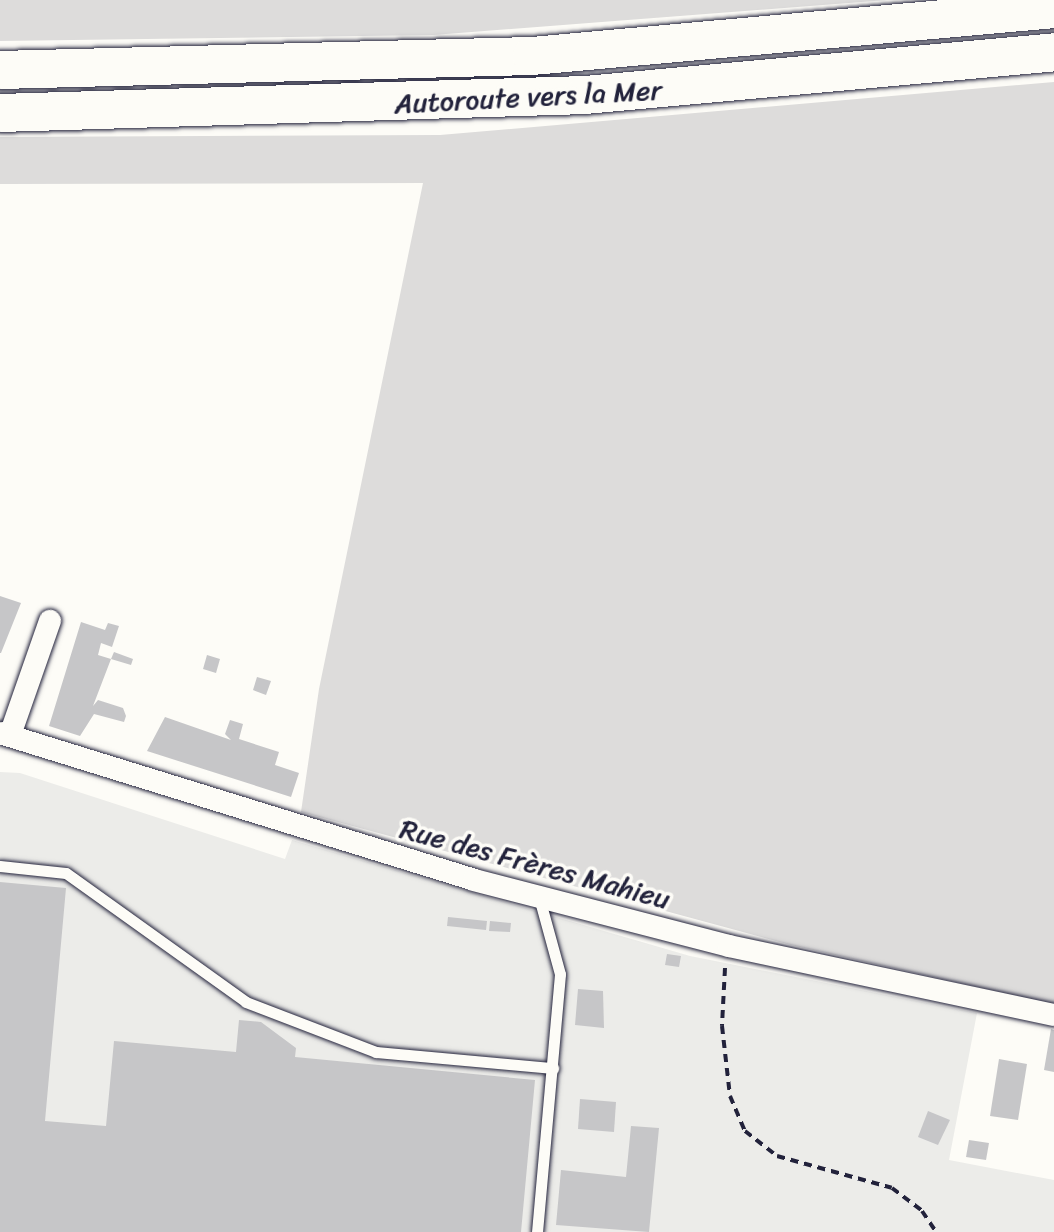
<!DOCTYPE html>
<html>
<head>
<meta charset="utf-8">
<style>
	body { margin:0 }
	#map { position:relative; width:1054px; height:1232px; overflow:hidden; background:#fdfcf7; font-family:Sriracha,sans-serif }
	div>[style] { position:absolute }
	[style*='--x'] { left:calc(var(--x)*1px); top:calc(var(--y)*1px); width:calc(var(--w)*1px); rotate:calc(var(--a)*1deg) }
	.built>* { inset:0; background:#ecece9 }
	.green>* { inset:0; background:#dddcdb }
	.building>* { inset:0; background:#c6c6c8 }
	.path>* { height:4px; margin-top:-2px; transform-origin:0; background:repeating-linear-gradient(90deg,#22223b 0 8px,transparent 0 14px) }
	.roads { filter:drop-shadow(0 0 2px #22223b) drop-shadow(0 0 2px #22223b) }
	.service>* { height:11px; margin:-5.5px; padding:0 5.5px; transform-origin:5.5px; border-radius:5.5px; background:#fdfcf7 }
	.minor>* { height:22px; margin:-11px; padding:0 11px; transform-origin:11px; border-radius:11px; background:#fdfcf7 }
	.motorway>* { height:38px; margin:-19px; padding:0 19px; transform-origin:19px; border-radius:19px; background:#fdfcf7 }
	span { translate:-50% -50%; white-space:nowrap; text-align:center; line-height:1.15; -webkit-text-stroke:7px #fdfcf7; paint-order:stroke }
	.street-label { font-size:28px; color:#22223b }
</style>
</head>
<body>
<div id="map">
	<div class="built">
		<i style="clip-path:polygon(0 772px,20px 773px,285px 859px,292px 840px,690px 956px,977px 1013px,949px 1160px,1054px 1180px,1054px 1232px,0 1232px)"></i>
	</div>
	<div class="green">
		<i style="clip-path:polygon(0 0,887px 0,433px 35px,0 41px)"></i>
		<i style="clip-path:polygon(1054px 82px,1054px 1004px,791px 945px,301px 812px,319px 689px,423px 183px,0 184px,0 137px,440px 135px)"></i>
	</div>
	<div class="building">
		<i style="clip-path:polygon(0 596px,21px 603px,1px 653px,0 653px)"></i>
		<i style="clip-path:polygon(81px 622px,105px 630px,108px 623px,119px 626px,112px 647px,101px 643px,98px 655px,111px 659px,93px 706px,98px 700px,123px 708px,126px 716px,124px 722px,94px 714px,80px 736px,49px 726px)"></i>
		<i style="clip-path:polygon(114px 652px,133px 659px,131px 665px,111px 659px)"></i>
		<i style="clip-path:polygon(207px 655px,220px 659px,216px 673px,203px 669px)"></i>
		<i style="clip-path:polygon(257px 677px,271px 681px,266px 695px,253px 690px)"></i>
		<i style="clip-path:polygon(165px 717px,231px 740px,225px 734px,230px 720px,243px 724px,239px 739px,279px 752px,275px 765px,299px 773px,291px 797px,147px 751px)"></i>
		<i style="clip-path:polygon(0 882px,66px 888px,45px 1121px,106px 1126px,114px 1041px,236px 1052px,239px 1020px,261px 1022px,296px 1048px,295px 1057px,535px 1080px,521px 1232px,0 1232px)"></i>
		<i style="clip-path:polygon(448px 917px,487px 921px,486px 930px,447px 926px)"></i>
		<i style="clip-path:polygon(490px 921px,511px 923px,510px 932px,489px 931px)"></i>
		<i style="clip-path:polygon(667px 954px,681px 956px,679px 967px,665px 965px)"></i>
		<i style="clip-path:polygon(578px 989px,603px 991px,604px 1028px,575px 1025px)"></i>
		<i style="clip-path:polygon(1051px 1029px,1054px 1030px,1054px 1072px,1044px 1070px)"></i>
		<i style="clip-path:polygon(999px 1059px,1027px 1064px,1018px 1120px,990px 1116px)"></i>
		<i style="clip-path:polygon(580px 1099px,616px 1102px,614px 1132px,578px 1129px)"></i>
		<i style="clip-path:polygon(928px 1111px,950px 1120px,938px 1145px,918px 1137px)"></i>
		<i style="clip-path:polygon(631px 1126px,659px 1128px,649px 1232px,556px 1225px,561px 1170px,626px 1177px)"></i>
		<i style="clip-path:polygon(969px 1140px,989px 1143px,986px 1160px,966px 1157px)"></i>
	</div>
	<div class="path">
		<i style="--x:725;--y:968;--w:58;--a:93"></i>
		<i style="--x:722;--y:1026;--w:70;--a:83.5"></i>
		<i style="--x:730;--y:1096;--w:38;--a:67"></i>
		<i style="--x:745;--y:1131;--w:41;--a:38"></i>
		<i style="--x:777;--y:1156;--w:119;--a:15.5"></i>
		<i style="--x:892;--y:1188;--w:38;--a:37"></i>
		<i style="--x:922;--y:1211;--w:25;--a:56"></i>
	</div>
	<div class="roads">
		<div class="service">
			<i style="--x:0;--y:866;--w:66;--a:6.1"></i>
			<i style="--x:66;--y:873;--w:221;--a:35.6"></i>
			<i style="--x:246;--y:1002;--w:139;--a:21"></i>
			<i style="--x:376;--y:1052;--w:178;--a:5.2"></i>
			<i style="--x:537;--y:1232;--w:259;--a:-84.9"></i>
			<i style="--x:560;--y:974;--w:80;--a:-105.3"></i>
		</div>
		<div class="minor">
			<i style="--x:0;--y:733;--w:496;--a:17.2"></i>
			<i style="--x:474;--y:880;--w:263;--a:14.5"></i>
			<i style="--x:729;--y:946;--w:332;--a:12"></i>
			<i style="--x:10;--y:735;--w:121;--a:-70.7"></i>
		</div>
		<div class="motorway">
			<i style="--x:0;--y:70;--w:532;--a:-1.51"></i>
			<i style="--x:532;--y:56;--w:524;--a:-5.14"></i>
			<i style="--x:0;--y:113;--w:585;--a:-1.76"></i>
			<i style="--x:585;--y:95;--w:471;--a:-5.2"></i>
		</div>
	</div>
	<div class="street-label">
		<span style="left:528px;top:97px;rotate:-3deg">Autoroute vers la Mer</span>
		<span style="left:535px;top:864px;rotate:15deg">Rue des Frères Mahieu</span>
	</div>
</div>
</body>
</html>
